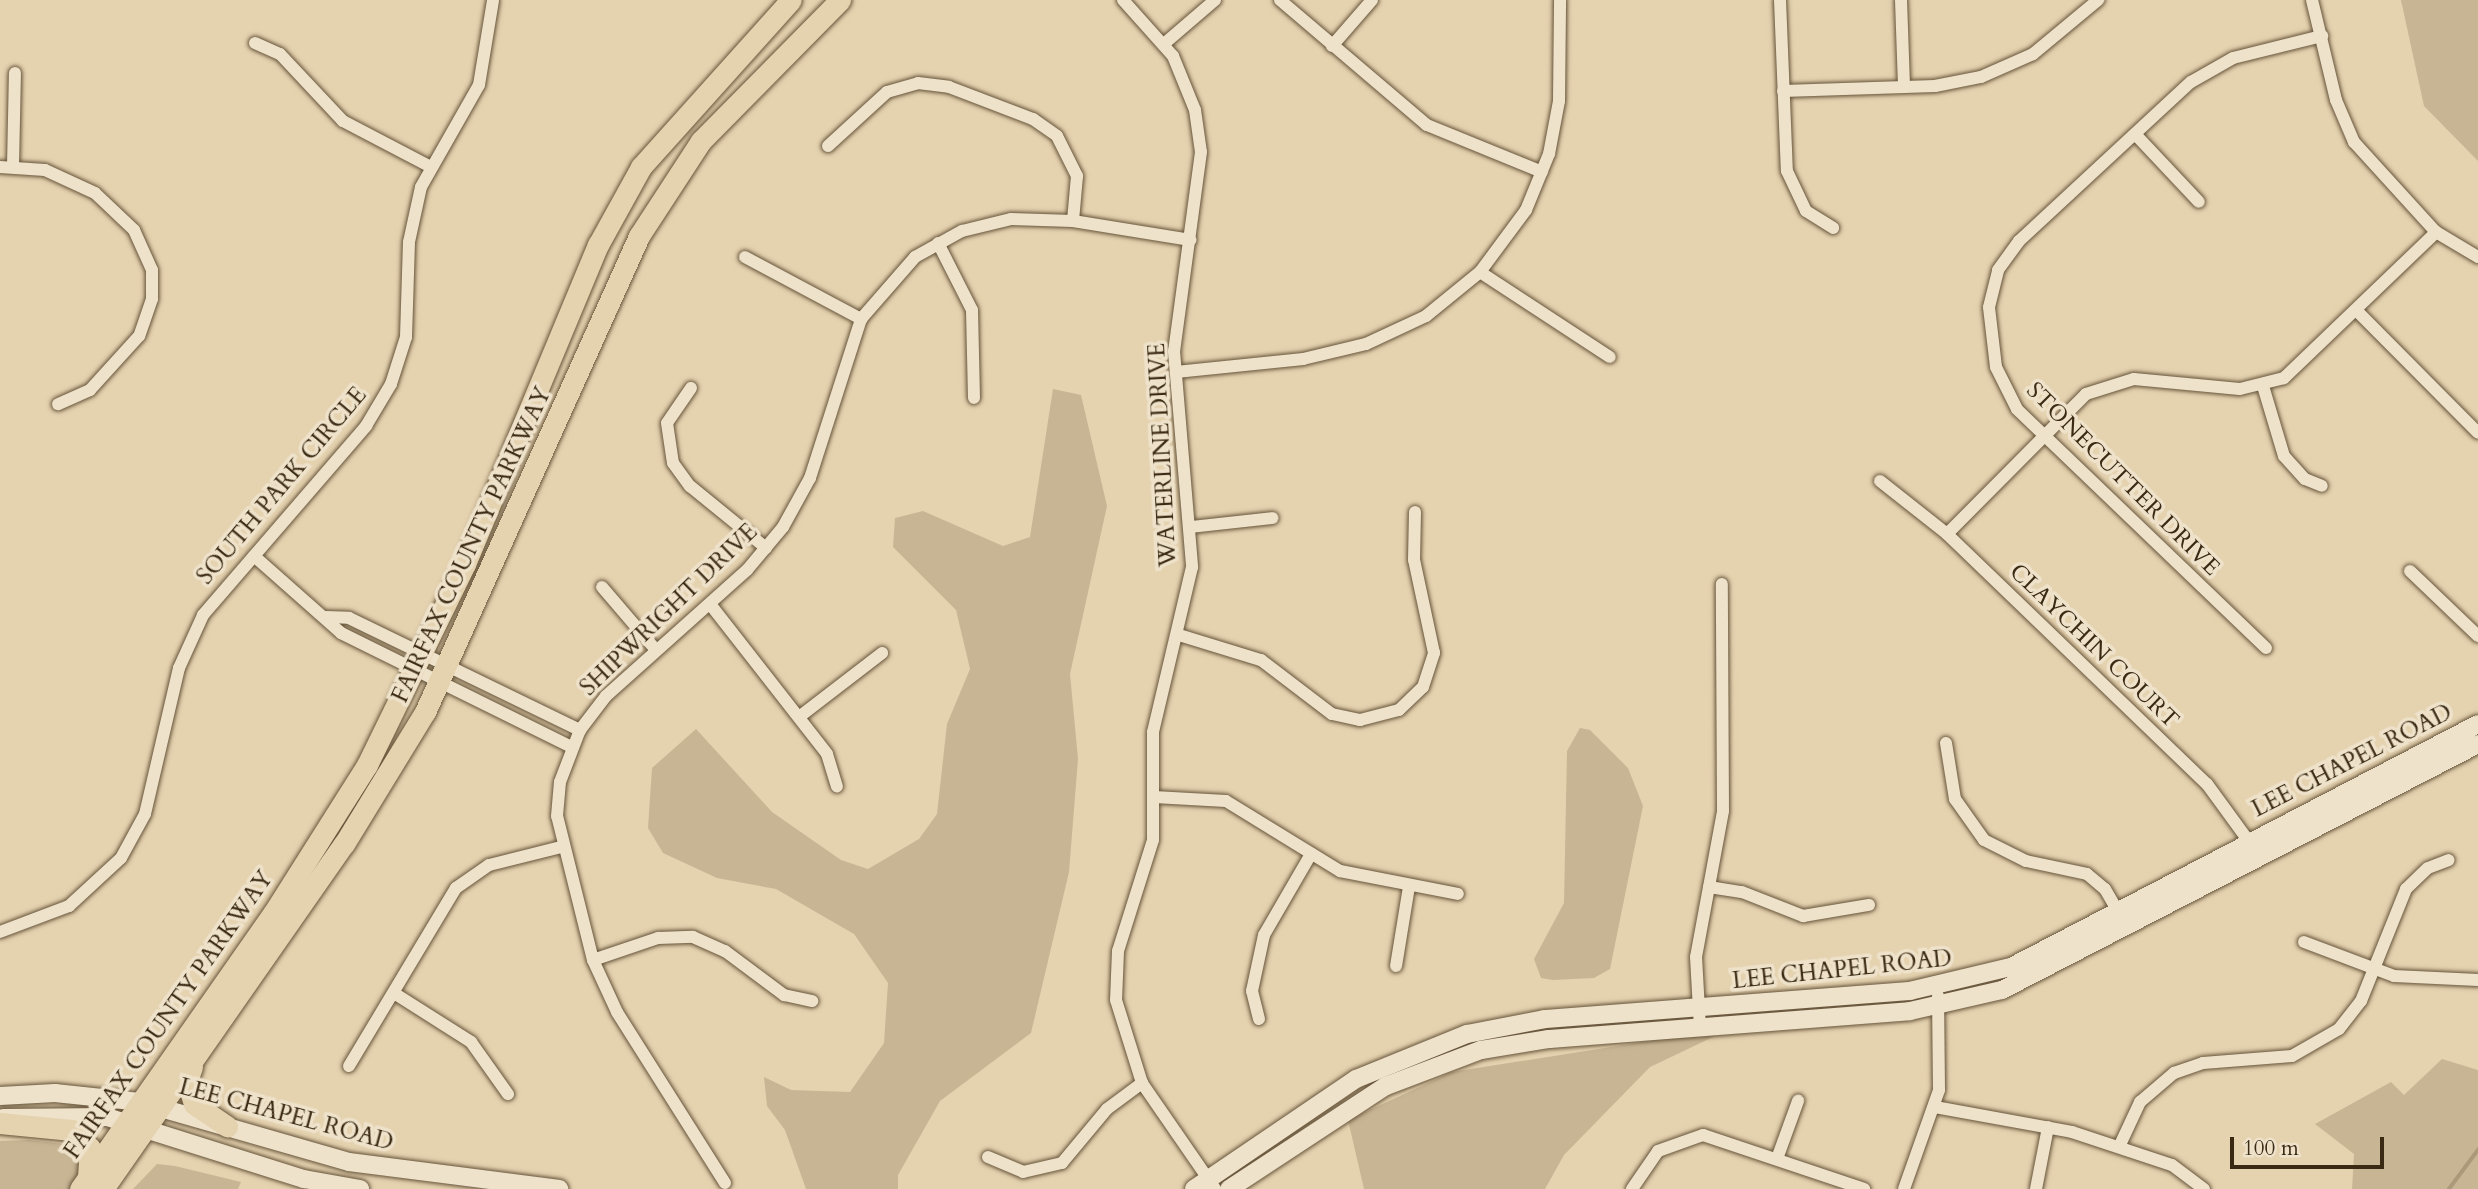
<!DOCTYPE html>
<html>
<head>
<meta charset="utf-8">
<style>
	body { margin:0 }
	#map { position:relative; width:2478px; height:1189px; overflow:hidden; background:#e5d2af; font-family:Cardo,serif }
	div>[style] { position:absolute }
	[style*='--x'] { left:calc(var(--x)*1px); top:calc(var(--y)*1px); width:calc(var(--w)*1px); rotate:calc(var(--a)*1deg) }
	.green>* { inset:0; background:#c8b594 }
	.stream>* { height:3.5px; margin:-1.75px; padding:0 1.75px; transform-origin:1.75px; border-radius:1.75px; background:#ab997a }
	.roads { filter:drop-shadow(0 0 2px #66543a) drop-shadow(0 0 2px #66543a) }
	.minor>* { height:12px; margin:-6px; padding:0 6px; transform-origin:6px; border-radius:6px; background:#eee2cb }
	.secondary>* { height:18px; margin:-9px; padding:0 9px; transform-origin:9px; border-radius:9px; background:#eee2cb }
	.trunk>* { height:21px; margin:-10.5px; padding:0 10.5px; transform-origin:10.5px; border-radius:10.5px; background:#e5d2af }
	span { translate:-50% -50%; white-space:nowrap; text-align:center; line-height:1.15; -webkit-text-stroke:7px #eee2cb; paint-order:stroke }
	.street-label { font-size:23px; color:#3b2a13 }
	.scale { position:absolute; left:2230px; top:1137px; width:154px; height:32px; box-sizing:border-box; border:4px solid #3b2a13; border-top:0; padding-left:9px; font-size:21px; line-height:24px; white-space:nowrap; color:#3b2a13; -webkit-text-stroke:5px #eee2cb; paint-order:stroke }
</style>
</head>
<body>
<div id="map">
	<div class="green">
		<i style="clip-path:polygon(2401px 0,2478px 0,2478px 161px,2424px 106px)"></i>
		<i style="clip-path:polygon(1053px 389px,1081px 395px,1107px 506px,1070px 674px,1078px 759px,1069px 872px,1031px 1033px,940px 1101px,898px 1175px,898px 1189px,806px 1189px,785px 1130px,767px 1106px,764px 1077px,791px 1090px,850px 1092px,884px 1043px,888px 983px,854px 934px,776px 889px,717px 878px,663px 853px,648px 828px,652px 768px,696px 729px,772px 812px,841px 860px,868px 869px,919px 839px,937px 814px,947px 724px,970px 669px,956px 610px,893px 547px,895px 518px,923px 511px,1003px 546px,1030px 537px)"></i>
		<i style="clip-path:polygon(1580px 728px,1590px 730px,1628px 768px,1643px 806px,1610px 969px,1594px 978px,1553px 980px,1541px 978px,1534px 959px,1564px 903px,1567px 751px)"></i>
		<i style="clip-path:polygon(1732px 1028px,1650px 1067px,1564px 1155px,1545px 1189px,1364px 1189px,1348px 1120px,1452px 1072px)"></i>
		<i style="clip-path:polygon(2442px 1059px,2478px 1070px,2478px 1189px,2352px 1189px,2354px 1154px,2315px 1124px,2391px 1082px,2404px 1095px)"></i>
		<i style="clip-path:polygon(29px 1140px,64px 1144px,78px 1156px,133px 1158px,112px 1189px,0 1189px,0 1141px)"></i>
		<i style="clip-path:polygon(157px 1164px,175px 1166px,241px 1182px,238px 1189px,133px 1189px)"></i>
	</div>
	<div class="stream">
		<i style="--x:2449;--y:1189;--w:49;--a:-53.4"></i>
	</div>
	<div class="roads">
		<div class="minor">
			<i style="--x:1123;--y:0;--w:75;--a:48.2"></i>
			<i style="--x:1173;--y:56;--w:58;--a:67.8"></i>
			<i style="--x:1195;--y:110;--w:42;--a:81.9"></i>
			<i style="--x:1201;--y:152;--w:201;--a:97.7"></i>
			<i style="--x:1174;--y:351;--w:217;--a:85.2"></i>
			<i style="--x:1192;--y:567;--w:170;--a:103.3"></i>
			<i style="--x:1153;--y:732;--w:108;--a:90"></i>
			<i style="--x:1153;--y:840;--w:116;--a:107.5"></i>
			<i style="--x:1118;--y:951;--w:49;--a:92.3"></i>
			<i style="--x:1116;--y:1000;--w:87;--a:72.6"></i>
			<i style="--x:1142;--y:1083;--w:129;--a:55.4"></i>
			<i style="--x:1280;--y:0;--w:193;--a:40.4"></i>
			<i style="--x:1427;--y:125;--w:124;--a:22.2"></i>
			<i style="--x:1780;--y:0;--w:171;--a:87.7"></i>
			<i style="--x:1787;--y:171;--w:44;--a:64.6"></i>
			<i style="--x:1806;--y:211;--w:32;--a:32"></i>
			<i style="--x:1901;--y:0;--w:87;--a:88"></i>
			<i style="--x:2312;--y:0;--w:103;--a:76.5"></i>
			<i style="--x:2336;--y:100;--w:46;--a:66.8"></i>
			<i style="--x:2354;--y:142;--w:122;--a:47.7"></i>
			<i style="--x:2436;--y:232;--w:49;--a:30.8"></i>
			<i style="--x:255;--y:43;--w:27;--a:24"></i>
			<i style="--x:280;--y:54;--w:92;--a:46.8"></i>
			<i style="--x:343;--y:121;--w:97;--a:27.6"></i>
			<i style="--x:1165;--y:43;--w:66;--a:-40.7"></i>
			<i style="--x:1332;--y:46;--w:61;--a:-49"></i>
			<i style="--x:1783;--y:91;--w:152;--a:-1.9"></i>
			<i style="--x:1935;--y:86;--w:47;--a:-11.1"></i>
			<i style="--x:1981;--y:77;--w:57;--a:-23.9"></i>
			<i style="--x:2033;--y:54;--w:85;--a:-39.7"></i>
			<i style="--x:2135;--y:134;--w:93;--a:46.7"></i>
			<i style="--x:828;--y:146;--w:80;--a:-42.5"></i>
			<i style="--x:887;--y:92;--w:32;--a:-16"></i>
			<i style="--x:918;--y:83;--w:31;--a:7"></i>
			<i style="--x:949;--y:87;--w:90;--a:20.9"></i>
			<i style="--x:1033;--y:119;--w:29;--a:35"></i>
			<i style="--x:1057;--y:136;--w:45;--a:63.4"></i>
			<i style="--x:1077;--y:176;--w:45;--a:95.1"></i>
			<i style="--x:13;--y:166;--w:93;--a:-88.8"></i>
			<i style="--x:0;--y:167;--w:45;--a:3.8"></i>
			<i style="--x:45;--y:170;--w:55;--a:24.7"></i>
			<i style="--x:95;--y:193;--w:54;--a:43.5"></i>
			<i style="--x:134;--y:230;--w:44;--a:65.8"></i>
			<i style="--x:152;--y:270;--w:29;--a:90"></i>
			<i style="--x:152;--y:299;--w:39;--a:109"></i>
			<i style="--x:139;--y:336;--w:73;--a:132.2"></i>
			<i style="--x:90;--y:390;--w:35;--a:156"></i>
			<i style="--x:938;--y:243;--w:75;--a:63.1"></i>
			<i style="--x:972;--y:310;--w:88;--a:88.7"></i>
			<i style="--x:745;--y:257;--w:132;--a:28.1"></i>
			<i style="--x:1480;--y:272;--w:155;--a:33.2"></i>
			<i style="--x:2358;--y:312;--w:170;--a:45.2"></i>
			<i style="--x:1176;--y:372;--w:128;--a:-5.8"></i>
			<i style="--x:1303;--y:359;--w:65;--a:-13.4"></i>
			<i style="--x:1366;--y:344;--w:66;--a:-25"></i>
			<i style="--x:1426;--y:316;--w:70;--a:-39.2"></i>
			<i style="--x:1480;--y:272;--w:77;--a:-53.4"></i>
			<i style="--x:1526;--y:210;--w:61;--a:-67.7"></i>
			<i style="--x:1549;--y:154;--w:54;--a:-79.3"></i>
			<i style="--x:1559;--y:101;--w:101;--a:-89.4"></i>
			<i style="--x:2263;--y:386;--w:73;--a:73.3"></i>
			<i style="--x:2284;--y:456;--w:31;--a:48"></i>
			<i style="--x:2305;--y:479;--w:18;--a:22"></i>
			<i style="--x:691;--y:388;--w:42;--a:124.4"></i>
			<i style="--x:667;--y:423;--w:40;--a:81.5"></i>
			<i style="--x:673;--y:463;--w:29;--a:54"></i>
			<i style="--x:690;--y:486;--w:98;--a:39.2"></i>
			<i style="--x:1880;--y:481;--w:85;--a:38.3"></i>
			<i style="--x:1947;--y:534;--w:361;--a:43.9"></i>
			<i style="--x:2207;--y:784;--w:78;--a:53.9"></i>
			<i style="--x:1191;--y:527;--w:82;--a:-6.3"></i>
			<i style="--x:1947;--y:534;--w:197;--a:-45.2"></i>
			<i style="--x:2086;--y:394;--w:50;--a:-17.4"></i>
			<i style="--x:2134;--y:379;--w:106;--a:5.4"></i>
			<i style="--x:2240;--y:389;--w:45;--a:-14"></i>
			<i style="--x:2284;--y:378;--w:211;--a:-43.8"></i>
			<i style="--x:254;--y:556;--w:116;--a:41.5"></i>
			<i style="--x:341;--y:633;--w:258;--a:26.3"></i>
			<i style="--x:2410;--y:571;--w:94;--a:43.7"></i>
			<i style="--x:602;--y:587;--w:83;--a:49.4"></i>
			<i style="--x:710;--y:604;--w:190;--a:52"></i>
			<i style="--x:827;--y:754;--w:34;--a:73"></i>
			<i style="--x:326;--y:617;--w:23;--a:2"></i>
			<i style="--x:349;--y:618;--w:257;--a:25.9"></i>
			<i style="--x:1179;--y:635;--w:86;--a:17"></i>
			<i style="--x:1261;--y:660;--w:89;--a:37.3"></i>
			<i style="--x:1332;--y:714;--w:29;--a:12"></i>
			<i style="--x:1360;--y:720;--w:40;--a:-14.4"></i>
			<i style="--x:1399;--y:710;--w:33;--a:-44"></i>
			<i style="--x:1423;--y:687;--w:36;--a:-72"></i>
			<i style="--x:1434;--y:653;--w:95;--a:-102.1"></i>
			<i style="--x:1414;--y:560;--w:48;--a:-88.8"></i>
			<i style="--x:2266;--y:648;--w:345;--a:-136.2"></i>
			<i style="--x:2017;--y:409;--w:47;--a:-116.6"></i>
			<i style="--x:1996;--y:367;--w:60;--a:-96.7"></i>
			<i style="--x:1989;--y:307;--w:38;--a:-76"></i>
			<i style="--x:1998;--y:270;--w:36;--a:-54"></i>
			<i style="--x:2019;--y:241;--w:234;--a:-42.8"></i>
			<i style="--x:2191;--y:82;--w:48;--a:-29.7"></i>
			<i style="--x:2233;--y:58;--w:92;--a:-13.9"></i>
			<i style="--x:799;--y:717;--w:105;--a:-37.6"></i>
			<i style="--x:1946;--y:743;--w:57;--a:80.9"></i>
			<i style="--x:1955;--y:799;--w:50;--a:54.7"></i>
			<i style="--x:1984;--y:840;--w:47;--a:26.6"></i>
			<i style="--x:2026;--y:861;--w:62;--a:12"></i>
			<i style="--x:2087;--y:874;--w:23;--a:40"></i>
			<i style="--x:2105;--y:889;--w:32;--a:60"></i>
			<i style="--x:1154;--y:797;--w:72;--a:3.2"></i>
			<i style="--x:1226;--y:801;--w:134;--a:31.6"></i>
			<i style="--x:1340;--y:871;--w:120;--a:11"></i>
			<i style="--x:1709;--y:887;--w:33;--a:9"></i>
			<i style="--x:1742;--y:892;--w:66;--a:21.5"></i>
			<i style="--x:1803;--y:916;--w:67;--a:-9.5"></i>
			<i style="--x:0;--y:932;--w:74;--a:-20.6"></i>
			<i style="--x:69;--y:906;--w:71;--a:-42.7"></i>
			<i style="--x:121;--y:858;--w:50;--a:-61.4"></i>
			<i style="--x:145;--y:814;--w:150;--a:-76.9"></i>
			<i style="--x:179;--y:668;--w:58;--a:-65.6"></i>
			<i style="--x:203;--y:615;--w:250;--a:-49.2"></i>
			<i style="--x:366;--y:426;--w:49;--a:-59.2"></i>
			<i style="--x:391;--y:384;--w:49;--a:-72.3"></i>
			<i style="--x:406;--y:337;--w:95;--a:-88.2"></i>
			<i style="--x:409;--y:242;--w:56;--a:-77.7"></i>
			<i style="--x:421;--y:187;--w:117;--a:-60.4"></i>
			<i style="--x:479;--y:85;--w:86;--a:-80.6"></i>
			<i style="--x:2304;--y:942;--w:96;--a:20.7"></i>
			<i style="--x:2394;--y:976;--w:84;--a:2.7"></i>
			<i style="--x:593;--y:960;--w:69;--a:-18.7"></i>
			<i style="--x:658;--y:938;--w:35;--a:-2"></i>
			<i style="--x:693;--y:937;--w:35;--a:24"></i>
			<i style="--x:725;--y:951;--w:74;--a:36.7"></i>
			<i style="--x:784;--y:995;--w:29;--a:12"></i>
			<i style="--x:1396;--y:966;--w:80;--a:-80.7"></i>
			<i style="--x:397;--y:995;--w:88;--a:32.4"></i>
			<i style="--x:471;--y:1042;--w:64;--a:54.6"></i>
			<i style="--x:1259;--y:1019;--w:29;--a:-104"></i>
			<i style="--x:1252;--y:991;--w:57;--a:-77.9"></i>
			<i style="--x:1264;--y:935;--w:94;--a:-59.9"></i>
			<i style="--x:1700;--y:1028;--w:71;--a:-93.2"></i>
			<i style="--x:1696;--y:957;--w:148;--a:-79.5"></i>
			<i style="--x:1723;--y:811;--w:227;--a:-90.3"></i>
			<i style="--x:349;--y:1066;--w:208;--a:-59"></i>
			<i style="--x:456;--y:888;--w:40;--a:-34.9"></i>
			<i style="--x:489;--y:865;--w:74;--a:-14"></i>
			<i style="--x:1935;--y:1107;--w:139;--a:10.3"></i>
			<i style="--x:2072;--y:1132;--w:105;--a:18.3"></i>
			<i style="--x:2172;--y:1165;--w:40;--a:37"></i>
			<i style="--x:2119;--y:1147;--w:50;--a:-65"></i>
			<i style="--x:2140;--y:1102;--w:45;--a:-40.5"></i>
			<i style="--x:2174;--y:1073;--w:31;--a:-19"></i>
			<i style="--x:2203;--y:1063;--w:89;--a:-4.5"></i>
			<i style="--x:2292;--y:1056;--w:54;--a:-29.9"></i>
			<i style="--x:2339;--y:1029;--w:36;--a:-52"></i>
			<i style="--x:2361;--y:1001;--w:121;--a:-68.1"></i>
			<i style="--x:2406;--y:889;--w:30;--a:-44"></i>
			<i style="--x:2428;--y:868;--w:22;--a:-21"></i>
			<i style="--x:1778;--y:1156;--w:59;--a:-70"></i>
			<i style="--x:988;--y:1157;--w:38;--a:23"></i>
			<i style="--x:1023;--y:1172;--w:40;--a:-13"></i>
			<i style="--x:1062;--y:1163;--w:70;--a:-50.2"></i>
			<i style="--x:1107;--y:1109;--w:44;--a:-36.6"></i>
			<i style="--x:725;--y:1183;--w:202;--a:-122.3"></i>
			<i style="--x:617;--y:1012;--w:57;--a:-114.8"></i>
			<i style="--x:593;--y:960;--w:148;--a:-104"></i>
			<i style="--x:557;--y:816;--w:34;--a:-85"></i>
			<i style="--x:560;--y:782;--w:56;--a:-69"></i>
			<i style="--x:580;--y:730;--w:43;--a:-52.6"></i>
			<i style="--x:606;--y:696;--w:189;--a:-41.8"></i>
			<i style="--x:747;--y:570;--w:56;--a:-50.1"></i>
			<i style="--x:783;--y:527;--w:56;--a:-61.1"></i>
			<i style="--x:810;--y:478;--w:167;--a:-72.2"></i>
			<i style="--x:861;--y:319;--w:82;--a:-48.9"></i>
			<i style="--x:915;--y:257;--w:54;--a:-29"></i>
			<i style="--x:962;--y:231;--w:50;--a:-13.8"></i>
			<i style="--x:1011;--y:219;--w:62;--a:1.8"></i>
			<i style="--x:1073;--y:221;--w:119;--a:9.2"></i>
			<i style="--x:1632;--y:1189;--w:46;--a:-55.6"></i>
			<i style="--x:1658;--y:1151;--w:48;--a:-19.6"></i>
			<i style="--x:1703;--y:1135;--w:170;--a:18.5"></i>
			<i style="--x:1904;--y:1189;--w:105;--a:-70.5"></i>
			<i style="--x:1939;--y:1090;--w:94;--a:-90.6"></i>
			<i style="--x:2036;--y:1189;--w:63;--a:-79"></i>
		</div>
		<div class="secondary">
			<i style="--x:0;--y:1096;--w:55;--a:-3.1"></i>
			<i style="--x:55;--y:1093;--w:85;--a:6"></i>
			<i style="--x:140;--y:1102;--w:217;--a:16"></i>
			<i style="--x:349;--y:1162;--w:212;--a:7.3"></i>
			<i style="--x:3;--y:1118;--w:104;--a:-0.6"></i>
			<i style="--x:107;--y:1117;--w:207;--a:17.5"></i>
			<i style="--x:304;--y:1179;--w:57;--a:10.1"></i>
			<i style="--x:1194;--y:1189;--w:196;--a:-34.2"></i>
			<i style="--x:1356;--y:1079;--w:120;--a:-22.1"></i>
			<i style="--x:1467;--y:1034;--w:79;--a:-10.9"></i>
			<i style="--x:1545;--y:1019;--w:366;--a:-4.4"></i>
			<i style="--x:1910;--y:991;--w:104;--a:-13.4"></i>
			<i style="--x:2011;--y:967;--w:526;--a:-27.49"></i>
			<i style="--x:1229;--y:1189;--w:188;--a:-33.3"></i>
			<i style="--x:1386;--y:1086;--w:102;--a:-20.8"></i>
			<i style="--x:1481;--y:1050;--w:69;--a:-9.2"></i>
			<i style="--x:1549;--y:1039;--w:362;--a:-4.4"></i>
			<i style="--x:1910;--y:1011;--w:94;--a:-12.9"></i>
			<i style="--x:2002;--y:990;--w:536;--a:-27.33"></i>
		</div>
		<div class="trunk">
			<i style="--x:192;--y:1067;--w:15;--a:110"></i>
			<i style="--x:187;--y:1081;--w:24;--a:73"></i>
			<i style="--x:194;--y:1104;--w:40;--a:34"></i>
			<i style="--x:0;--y:1123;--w:72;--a:5.6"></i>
			<i style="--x:72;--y:1130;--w:25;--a:45"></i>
			<i style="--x:90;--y:1148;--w:27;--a:94"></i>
			<i style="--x:80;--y:1189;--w:338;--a:-55"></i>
			<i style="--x:274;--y:912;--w:174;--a:-57.7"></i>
			<i style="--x:367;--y:765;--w:224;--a:-64"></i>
			<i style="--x:465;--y:564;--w:346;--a:-67.4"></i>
			<i style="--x:598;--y:245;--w:89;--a:-61.1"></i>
			<i style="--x:641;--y:167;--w:224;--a:-48.1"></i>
			<i style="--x:103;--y:1189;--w:421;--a:-55.1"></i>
			<i style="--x:344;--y:844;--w:155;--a:-58.5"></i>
			<i style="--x:425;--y:712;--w:522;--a:-65.79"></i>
			<i style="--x:639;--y:236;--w:113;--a:-56.9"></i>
			<i style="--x:701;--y:141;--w:198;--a:-45.4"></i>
		</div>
	</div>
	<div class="street-label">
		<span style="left:1163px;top:455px;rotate:-93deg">WATERLINE DRIVE</span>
		<span style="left:2123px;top:479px;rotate:45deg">STONECUTTER DRIVE</span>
		<span style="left:282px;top:486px;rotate:-50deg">SOUTH PARK CIRCLE</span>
		<span style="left:472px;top:545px;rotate:-65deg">FAIRFAX COUNTY PARKWAY</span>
		<span style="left:669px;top:610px;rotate:-44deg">SHIPWRIGHT DRIVE</span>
		<span style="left:2094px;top:646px;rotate:44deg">CLAYCHIN COURT</span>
		<span style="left:2352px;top:761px;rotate:-27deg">LEE CHAPEL ROAD</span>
		<span style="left:1842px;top:970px;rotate:-6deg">LEE CHAPEL ROAD</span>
		<span style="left:169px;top:1015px;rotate:-55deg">FAIRFAX COUNTY PARKWAY</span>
		<span style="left:286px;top:1115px;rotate:15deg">LEE CHAPEL ROAD</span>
	</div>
	<div class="scale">100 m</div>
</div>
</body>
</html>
